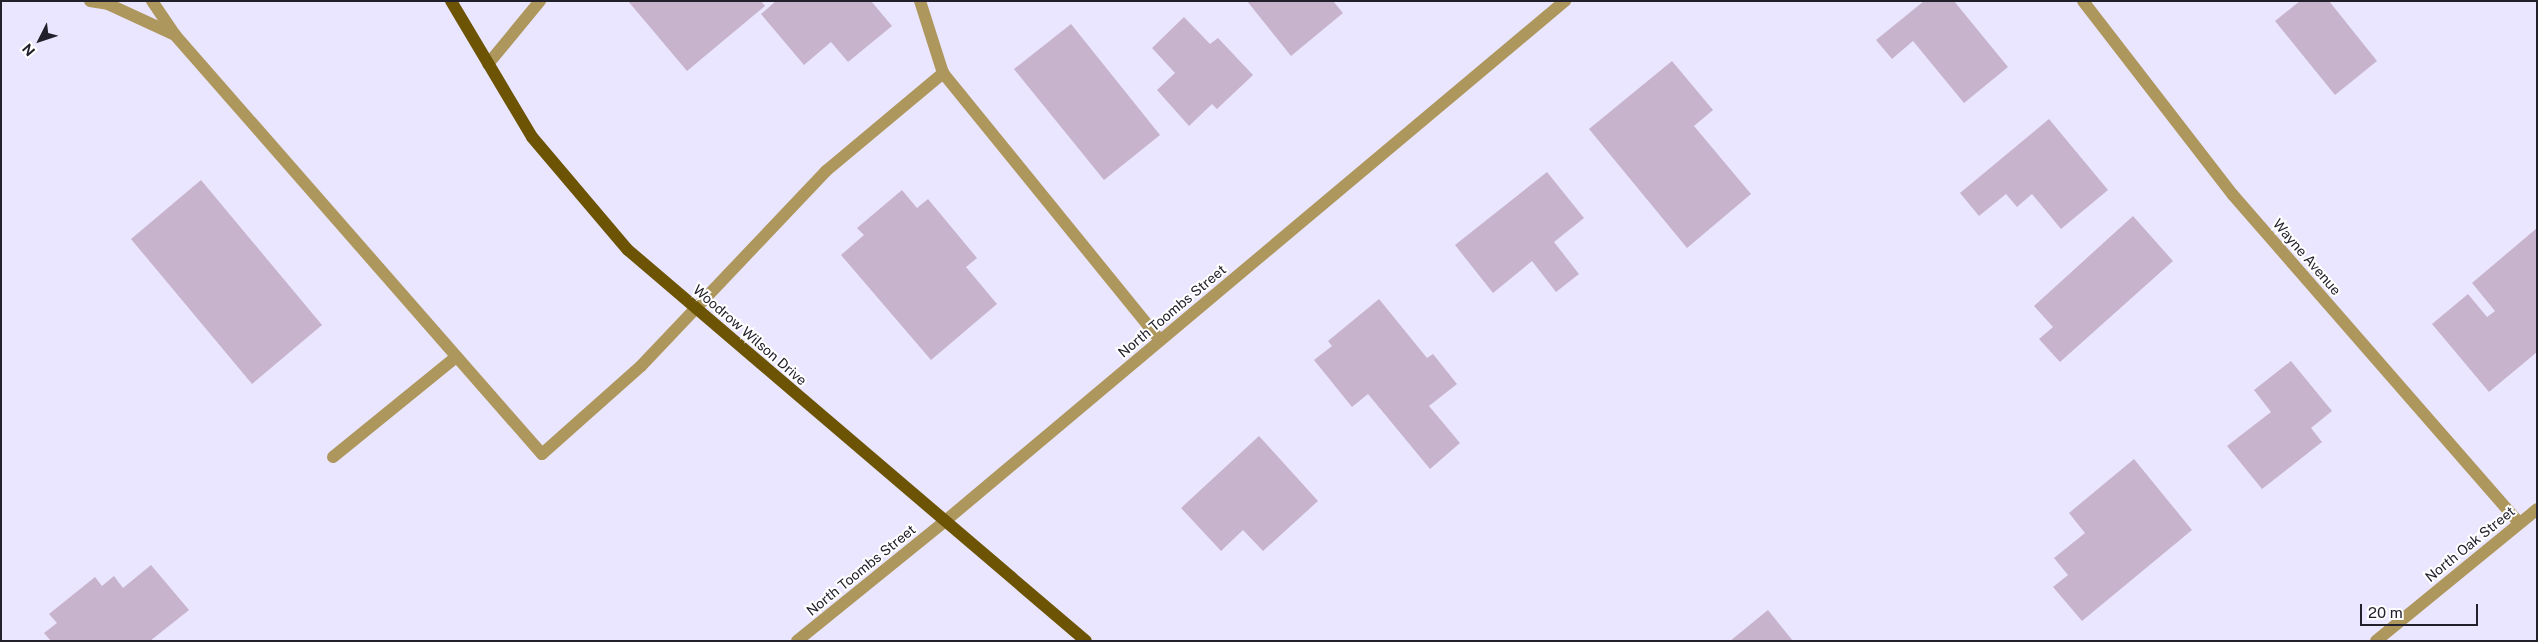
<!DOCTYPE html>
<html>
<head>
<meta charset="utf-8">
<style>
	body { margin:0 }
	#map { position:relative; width:2538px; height:642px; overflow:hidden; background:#eae6ff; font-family:"Public Sans",sans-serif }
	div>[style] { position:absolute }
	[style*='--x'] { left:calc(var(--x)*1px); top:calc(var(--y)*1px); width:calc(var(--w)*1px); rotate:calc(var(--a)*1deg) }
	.building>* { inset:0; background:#c8b3cd }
	.minor>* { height:12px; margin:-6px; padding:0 6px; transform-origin:6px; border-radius:6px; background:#ae975d }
	.major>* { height:12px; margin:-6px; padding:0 6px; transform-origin:6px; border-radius:6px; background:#6c5404 }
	span { translate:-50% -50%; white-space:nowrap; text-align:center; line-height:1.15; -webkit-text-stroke:4px #fff; paint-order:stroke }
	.street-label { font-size:14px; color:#22202b }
	.frame { position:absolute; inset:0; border:2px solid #22202b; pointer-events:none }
	.north { position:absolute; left:15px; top:15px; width:50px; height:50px; -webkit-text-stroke:4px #fff; paint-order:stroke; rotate:229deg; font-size:14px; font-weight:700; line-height:20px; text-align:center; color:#22202b }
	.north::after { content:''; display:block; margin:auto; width:18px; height:22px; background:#22202b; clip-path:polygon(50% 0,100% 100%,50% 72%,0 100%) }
	.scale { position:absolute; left:2360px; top:604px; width:118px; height:22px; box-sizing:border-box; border:2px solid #22202b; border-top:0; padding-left:6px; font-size:15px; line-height:18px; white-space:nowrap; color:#22202b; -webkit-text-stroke:4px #fff; paint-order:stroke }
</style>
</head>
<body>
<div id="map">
	<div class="building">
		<i style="clip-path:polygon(628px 1px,761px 1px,765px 6px,687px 71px)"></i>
		<i style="clip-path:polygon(776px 1px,871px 1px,892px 26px,848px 62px,831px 42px,804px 65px,761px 14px)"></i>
		<i style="clip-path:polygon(1247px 1px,1333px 1px,1343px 13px,1291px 56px)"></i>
		<i style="clip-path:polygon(1924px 1px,1954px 1px,2008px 67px,1964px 103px,1913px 41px,1892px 59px,1876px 40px)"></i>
		<i style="clip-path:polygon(2300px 1px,2329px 1px,2377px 61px,2335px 95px,2275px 21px)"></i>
		<i style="clip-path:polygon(1184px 17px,1210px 44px,1218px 38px,1253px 75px,1217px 109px,1212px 104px,1189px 126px,1157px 90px,1175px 73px,1152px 48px)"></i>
		<i style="clip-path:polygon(1071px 24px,1160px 135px,1104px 180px,1014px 69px)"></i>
		<i style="clip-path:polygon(1672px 61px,1713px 110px,1694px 126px,1751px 194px,1687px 248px,1589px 129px)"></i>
		<i style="clip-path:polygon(2049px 119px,2108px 190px,2061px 229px,2032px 194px,2017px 207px,2006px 194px,1979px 216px,1960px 193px)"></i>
		<i style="clip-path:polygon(1547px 172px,1584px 218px,1554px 242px,1579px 274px,1556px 292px,1532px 261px,1493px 293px,1455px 245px)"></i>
		<i style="clip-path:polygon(201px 180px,322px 325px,252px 384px,131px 239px)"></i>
		<i style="clip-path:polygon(902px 190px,917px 208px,928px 199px,977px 258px,966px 267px,997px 304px,931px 360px,841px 255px,864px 235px,857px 228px)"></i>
		<i style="clip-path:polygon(2133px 216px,2173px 261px,2060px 362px,2039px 339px,2053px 327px,2034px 306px)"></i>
		<i style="clip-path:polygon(2537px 228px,2537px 352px,2489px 392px,2432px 324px,2468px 294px,2487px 317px,2495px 311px,2472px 283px)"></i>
		<i style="clip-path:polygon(1379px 299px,1427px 358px,1433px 354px,1457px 384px,1429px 406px,1460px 443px,1430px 469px,1368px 394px,1352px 407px,1314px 360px,1332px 346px,1328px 341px)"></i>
		<i style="clip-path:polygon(2291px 361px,2332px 411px,2311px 428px,2322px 442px,2262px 489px,2227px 446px,2271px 412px,2254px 390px)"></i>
		<i style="clip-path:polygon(1259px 436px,1318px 501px,1263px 551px,1243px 530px,1221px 551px,1181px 508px)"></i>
		<i style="clip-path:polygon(2134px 459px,2192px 530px,2082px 621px,2053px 587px,2068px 575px,2054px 558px,2085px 533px,2069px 513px)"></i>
		<i style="clip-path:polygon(151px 565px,189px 610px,150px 641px,51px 641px,44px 633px,57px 623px,49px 614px,95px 577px,102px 586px,114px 576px,123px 588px)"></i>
		<i style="clip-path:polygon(1768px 610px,1793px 641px,1730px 641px)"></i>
	</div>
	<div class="minor">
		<i style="--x:90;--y:1;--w:18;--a:9"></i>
		<i style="--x:108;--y:4;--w:74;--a:24.8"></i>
		<i style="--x:152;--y:1;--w:41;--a:55.9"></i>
		<i style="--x:175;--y:35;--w:557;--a:48.79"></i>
		<i style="--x:542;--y:454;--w:132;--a:-41.6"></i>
		<i style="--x:641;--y:366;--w:269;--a:-46.5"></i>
		<i style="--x:826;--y:171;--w:153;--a:-39.9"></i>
		<i style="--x:920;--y:1;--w:76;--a:72.3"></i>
		<i style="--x:943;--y:73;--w:344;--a:50.9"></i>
		<i style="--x:2083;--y:1;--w:245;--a:52.3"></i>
		<i style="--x:2233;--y:195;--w:435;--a:48.9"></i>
		<i style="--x:488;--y:64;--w:82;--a:-50.5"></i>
		<i style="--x:333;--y:457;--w:159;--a:-39.1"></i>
		<i style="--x:797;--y:641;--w:189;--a:-39"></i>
		<i style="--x:944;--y:522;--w:811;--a:-40"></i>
		<i style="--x:2376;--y:641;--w:208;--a:-39.3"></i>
	</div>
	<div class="major">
		<i style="--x:451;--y:1;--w:158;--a:59.2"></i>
		<i style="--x:532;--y:137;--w:148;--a:49.7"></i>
		<i style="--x:628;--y:250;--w:602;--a:40.49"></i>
	</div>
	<div class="street-label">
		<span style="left:2307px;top:257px;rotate:49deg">Wayne Avenue</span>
		<span style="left:1172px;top:311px;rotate:-40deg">North Toombs Street</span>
		<span style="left:750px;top:335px;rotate:41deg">Woodrow Wilson Drive</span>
		<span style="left:2470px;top:544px;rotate:-39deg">North Oak Street</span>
		<span style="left:861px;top:570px;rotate:-39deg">North Toombs Street</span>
	</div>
	<div class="frame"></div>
	<div class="north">N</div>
	<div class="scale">20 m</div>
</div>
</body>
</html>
